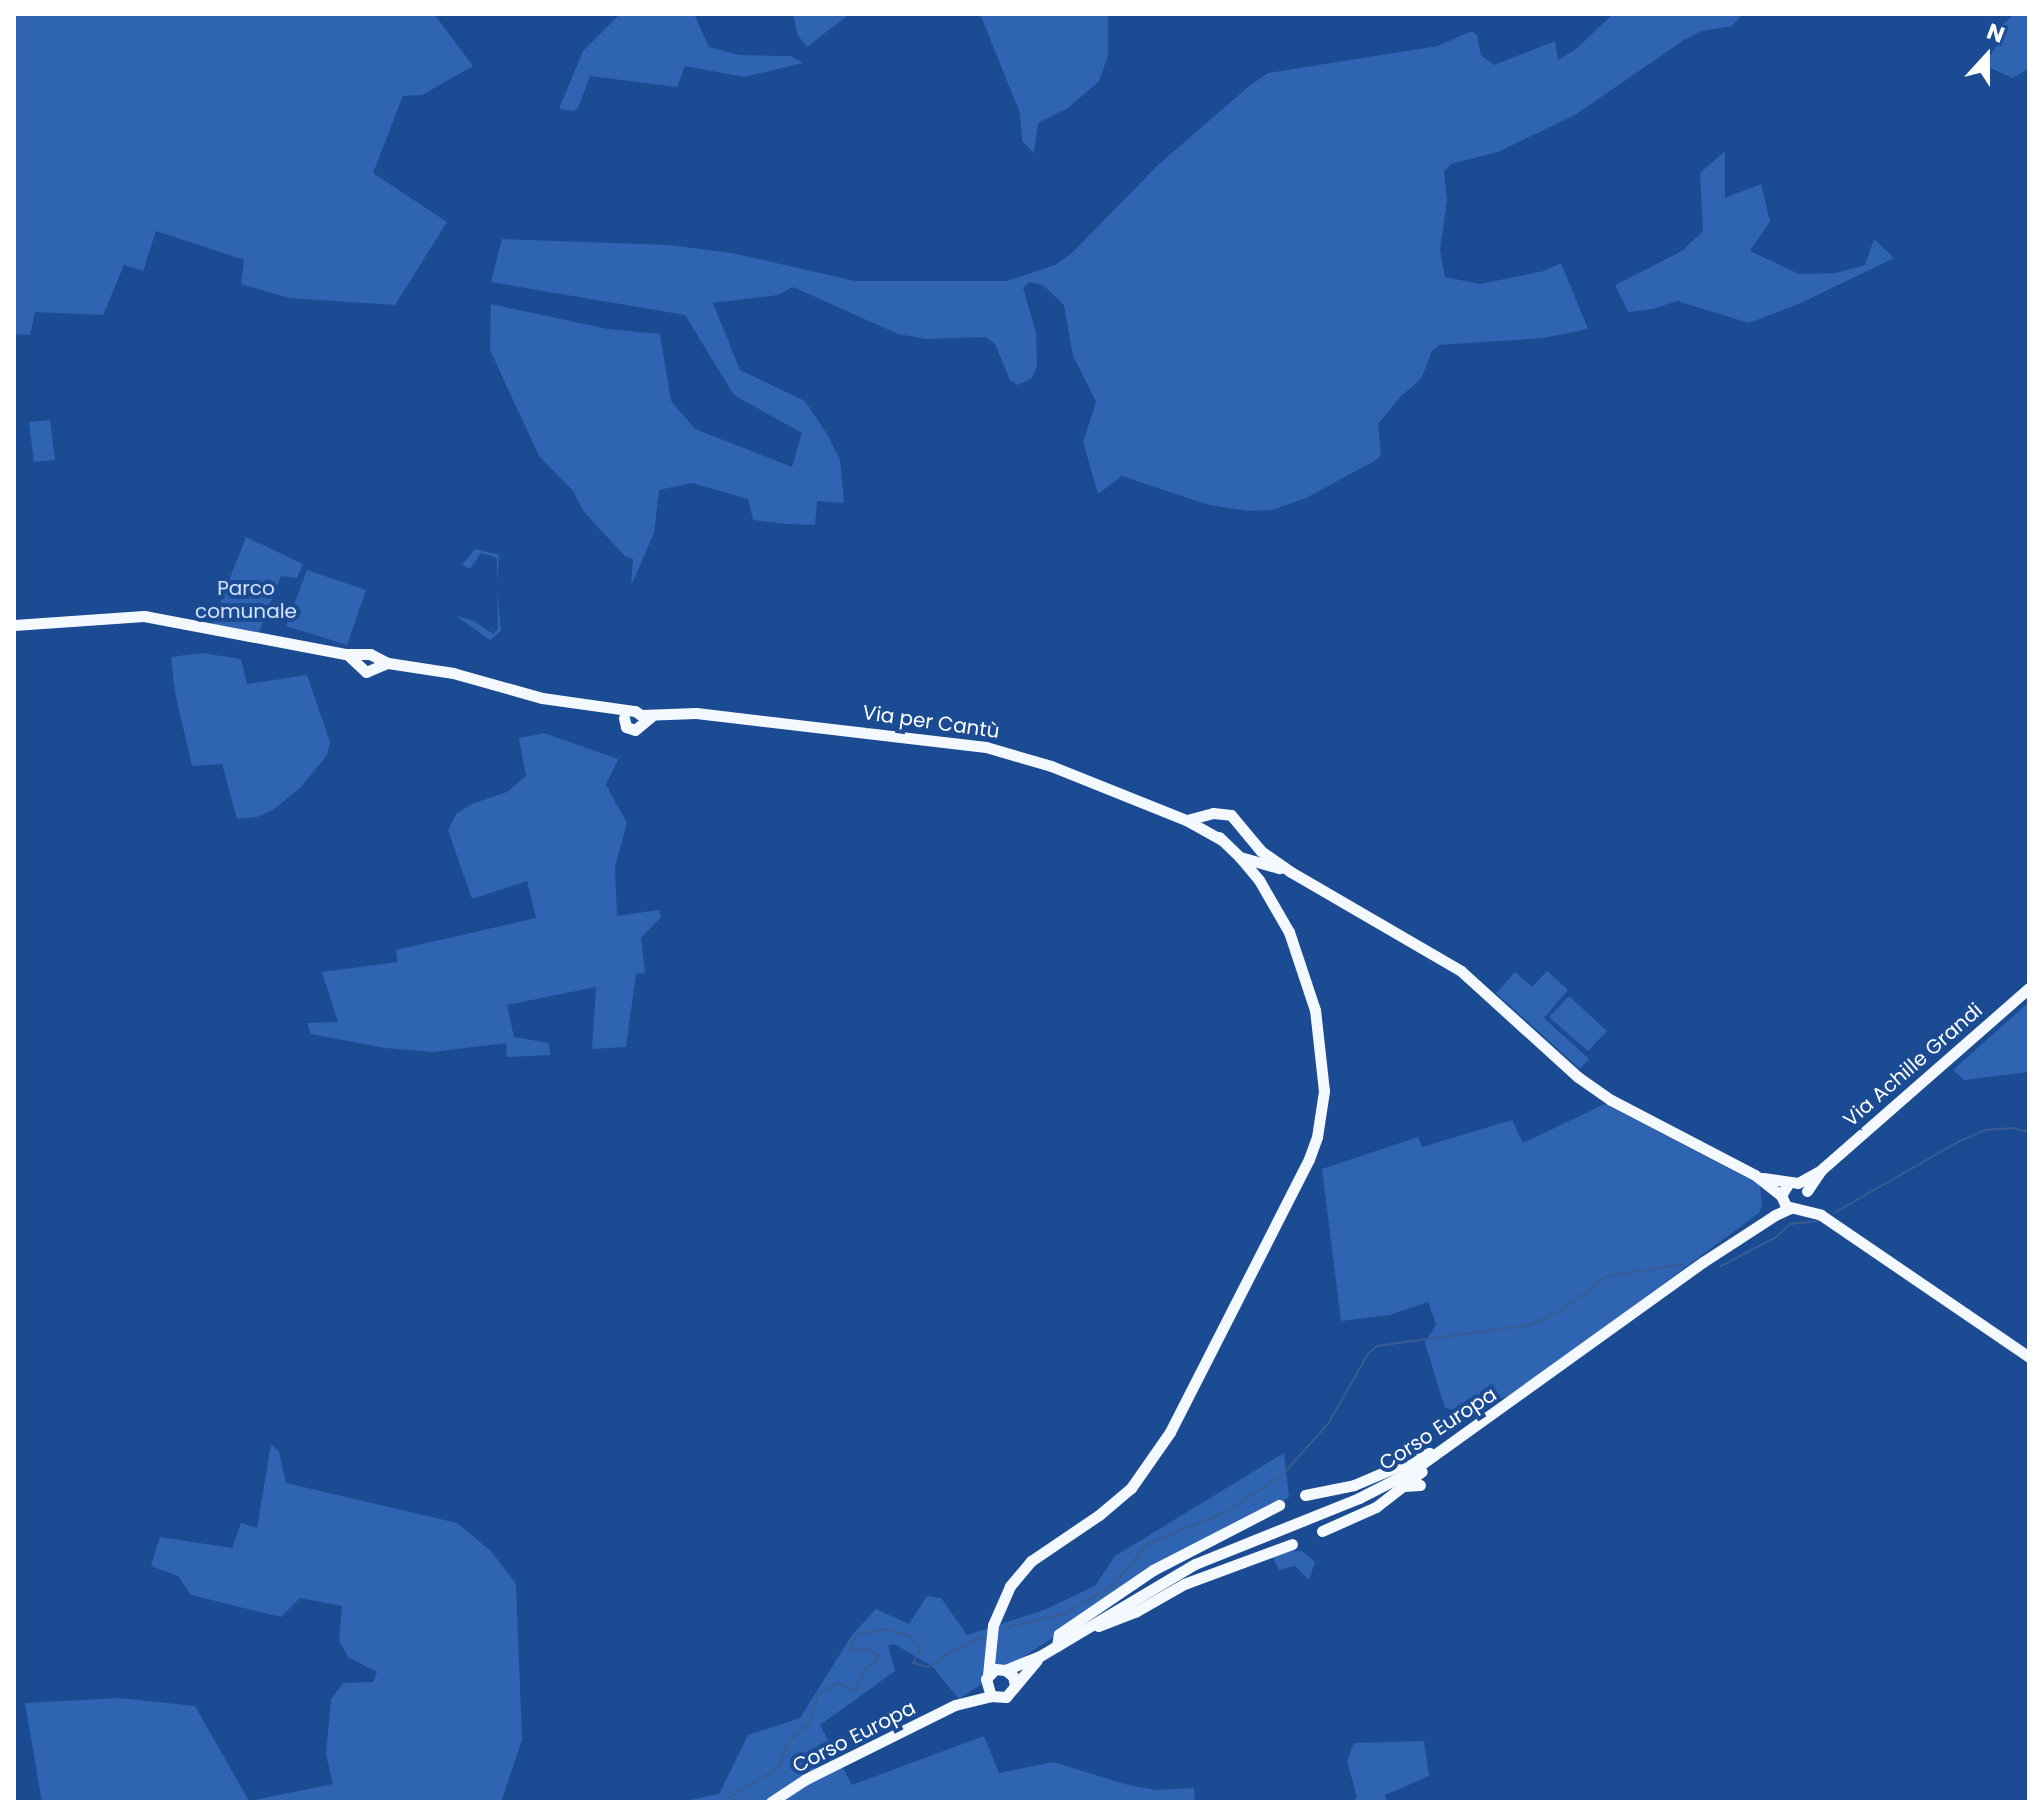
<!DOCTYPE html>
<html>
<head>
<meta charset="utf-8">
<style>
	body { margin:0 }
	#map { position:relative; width:2043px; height:1816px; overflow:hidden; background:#1b4b93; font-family:Poppins,sans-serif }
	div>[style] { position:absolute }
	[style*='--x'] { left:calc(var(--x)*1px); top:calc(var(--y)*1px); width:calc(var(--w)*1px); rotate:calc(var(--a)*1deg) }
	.green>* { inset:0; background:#2e64b1 }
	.stream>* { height:2px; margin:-1px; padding:0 1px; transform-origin:1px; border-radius:1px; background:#3a5c91 }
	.major>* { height:11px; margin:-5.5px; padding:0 5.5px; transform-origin:5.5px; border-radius:5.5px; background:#f4f8ff }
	span { translate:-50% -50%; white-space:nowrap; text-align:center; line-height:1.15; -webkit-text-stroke:8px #1b4b93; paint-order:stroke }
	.park-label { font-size:20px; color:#d3e3fb }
	.street-label { font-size:20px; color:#fff }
	.frame { position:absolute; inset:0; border:16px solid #fff; pointer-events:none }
	.north { position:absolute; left:1947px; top:16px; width:80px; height:80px; -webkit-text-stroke:6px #1b4b93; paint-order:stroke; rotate:21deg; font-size:22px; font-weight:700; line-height:32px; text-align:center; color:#fff }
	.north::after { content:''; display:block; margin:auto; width:28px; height:36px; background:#fff; clip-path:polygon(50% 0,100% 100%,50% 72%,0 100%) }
</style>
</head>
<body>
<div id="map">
	<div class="green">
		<i style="clip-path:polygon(14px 14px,434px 14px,473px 66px,422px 95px,403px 96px,373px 173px,447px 222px,395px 305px,289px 298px,241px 284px,244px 260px,156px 231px,143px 271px,124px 265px,103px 315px,35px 312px,30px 335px,14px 334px)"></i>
		<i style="clip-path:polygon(620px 14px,694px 14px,709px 47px,739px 55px,791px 56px,803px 63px,744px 77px,685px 66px,677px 87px,590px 76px,578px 108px,573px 111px,559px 109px,583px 51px)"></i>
		<i style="clip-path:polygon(793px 14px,846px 14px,847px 16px,807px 47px,797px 34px)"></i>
		<i style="clip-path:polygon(980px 14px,1108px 14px,1108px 56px,1099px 81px,1068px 108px,1038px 123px,1034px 153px,1022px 141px,1020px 113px)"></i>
		<i style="clip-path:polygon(1613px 14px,1742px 14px,1732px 26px,1702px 31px,1684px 40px,1575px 115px,1498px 152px,1451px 164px,1444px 171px,1447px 200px,1440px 250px,1445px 277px,1480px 284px,1544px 271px,1561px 263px,1588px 329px,1543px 338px,1439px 345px,1432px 351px,1421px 379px,1400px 397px,1378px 424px,1381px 454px,1378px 459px,1306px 498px,1272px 510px,1248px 511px,1209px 505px,1122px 476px,1098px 494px,1083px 442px,1096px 402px,1073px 356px,1064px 305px,1043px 285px,1029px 282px,1023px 288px,1036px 332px,1037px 366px,1032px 378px,1018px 385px,1010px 380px,995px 344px,986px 337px,926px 339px,898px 334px,793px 287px,778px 295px,713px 303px,740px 370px,805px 401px,825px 431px,840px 459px,844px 503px,817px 501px,815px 525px,786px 524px,753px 520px,748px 499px,692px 483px,659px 490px,654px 533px,631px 586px,633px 559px,625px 556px,584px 512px,573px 491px,539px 456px,490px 350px,491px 304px,608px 329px,660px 334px,671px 401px,695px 429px,792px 467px,802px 433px,734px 395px,685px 315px,491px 282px,502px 239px,669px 245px,732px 253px,855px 281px,1007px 281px,1055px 265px,1072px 253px,1157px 166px,1248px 87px,1268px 73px,1438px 46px,1472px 31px,1477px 35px,1481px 55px,1494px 65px,1555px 41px,1558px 60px,1576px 49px)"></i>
		<i style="clip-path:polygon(2014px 14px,2029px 14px,2029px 68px,2013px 78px,1984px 65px,2004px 35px,2001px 26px)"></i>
		<i style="clip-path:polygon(1725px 151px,1725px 198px,1761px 184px,1770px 221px,1750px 251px,1799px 274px,1836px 273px,1865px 265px,1874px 239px,1894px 258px,1801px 303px,1749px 323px,1677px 301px,1653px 309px,1628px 312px,1615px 285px,1682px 251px,1703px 231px,1700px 173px)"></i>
		<i style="clip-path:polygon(50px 420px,55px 460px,34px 462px,29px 422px)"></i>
		<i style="clip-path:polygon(246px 537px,303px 564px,297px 578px,281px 576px,259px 632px,212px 624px)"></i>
		<i style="clip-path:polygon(475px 549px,499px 555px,497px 584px,497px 559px,492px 556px,481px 553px,470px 569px,462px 565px)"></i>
		<i style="clip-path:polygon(307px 570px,366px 590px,347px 645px,286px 626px)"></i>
		<i style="clip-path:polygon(497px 591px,501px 631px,490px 640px,456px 616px,474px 621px,493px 634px,498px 629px)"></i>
		<i style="clip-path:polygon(202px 653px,241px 659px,247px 684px,307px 675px,330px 742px,327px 755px,301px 787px,273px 810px,257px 817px,237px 819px,222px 764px,192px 766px,175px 693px,171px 657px)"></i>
		<i style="clip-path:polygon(544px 733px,618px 759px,606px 785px,627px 823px,615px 867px,617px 916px,659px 910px,661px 917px,641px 938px,645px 973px,636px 974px,626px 1047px,592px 1049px,596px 987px,507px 1005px,514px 1037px,549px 1043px,550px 1055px,507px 1057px,506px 1043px,433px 1052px,385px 1048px,311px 1034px,307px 1023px,338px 1022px,322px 972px,398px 962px,396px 950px,536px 918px,527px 881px,472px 899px,448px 830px,456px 814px,472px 804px,507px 792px,526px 776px,519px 738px)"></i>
		<i style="clip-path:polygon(1547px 971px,1568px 990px,1544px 1018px,1589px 1059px,1580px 1069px,1496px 993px,1515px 972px,1532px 987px)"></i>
		<i style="clip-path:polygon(1569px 996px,1607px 1031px,1588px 1051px,1549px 1017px)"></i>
		<i style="clip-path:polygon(2029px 1002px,2029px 1072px,1964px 1080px,1953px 1070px)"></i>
		<i style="clip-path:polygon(1605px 1104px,1760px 1185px,1762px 1206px,1759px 1213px,1514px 1394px,1460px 1412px,1445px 1408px,1425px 1343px,1436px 1324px,1428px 1302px,1390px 1315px,1341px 1321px,1322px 1169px,1418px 1137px,1422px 1147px,1512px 1120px,1523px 1143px)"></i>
		<i style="clip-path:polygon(271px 1444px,279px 1451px,286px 1483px,457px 1523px,491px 1551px,516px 1584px,522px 1740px,501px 1802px,42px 1802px,25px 1703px,119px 1698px,195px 1706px,249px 1801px,333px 1784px,326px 1755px,331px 1699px,343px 1683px,373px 1682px,377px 1672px,348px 1657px,339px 1641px,342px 1606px,300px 1598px,281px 1617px,191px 1595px,178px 1576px,151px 1566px,160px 1537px,232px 1548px,241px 1523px,257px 1528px)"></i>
		<i style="clip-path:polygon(1284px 1453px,1289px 1497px,1279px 1505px,1101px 1606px,959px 1699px,932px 1666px,894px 1644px,888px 1646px,895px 1671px,820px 1725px,852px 1785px,984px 1736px,999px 1773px,1053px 1762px,1128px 1785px,1156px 1790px,1194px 1788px,1195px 1802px,680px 1802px,719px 1794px,748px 1735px,800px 1718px,852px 1635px,876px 1609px,909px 1624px,927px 1596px,941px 1598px,967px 1635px,1044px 1610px,1095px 1586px,1115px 1556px)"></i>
		<i style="clip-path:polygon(1290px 1551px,1302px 1551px,1315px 1562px,1309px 1580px,1295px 1566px,1279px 1570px,1273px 1557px)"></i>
		<i style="clip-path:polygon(1424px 1741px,1429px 1776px,1385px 1795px,1387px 1802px,1350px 1802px,1357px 1798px,1347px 1761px,1354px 1743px)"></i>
	</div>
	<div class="stream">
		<i style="--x:1834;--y:1213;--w:143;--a:-29.8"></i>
		<i style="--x:1958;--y:1142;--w:30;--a:-24"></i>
		<i style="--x:1985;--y:1130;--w:28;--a:-4"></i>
		<i style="--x:2013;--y:1128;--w:16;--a:14"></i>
		<i style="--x:1721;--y:1266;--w:62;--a:-27.8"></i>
		<i style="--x:1776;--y:1237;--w:19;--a:-43"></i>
		<i style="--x:1790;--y:1224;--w:28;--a:-6"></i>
		<i style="--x:1005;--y:1628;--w:63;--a:-13.8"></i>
		<i style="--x:1066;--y:1613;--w:56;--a:-30.3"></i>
		<i style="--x:1114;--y:1585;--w:53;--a:-51.2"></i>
		<i style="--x:1147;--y:1544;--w:83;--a:-21.9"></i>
		<i style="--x:1224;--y:1513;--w:68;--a:-33"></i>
		<i style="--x:1281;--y:1476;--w:70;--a:-47.9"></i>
		<i style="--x:1328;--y:1424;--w:81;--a:-60.3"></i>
		<i style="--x:1368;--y:1354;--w:12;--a:-42"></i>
		<i style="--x:1377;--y:1346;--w:154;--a:-7.8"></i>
		<i style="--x:1530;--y:1325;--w:35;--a:-25"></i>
		<i style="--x:1562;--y:1310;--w:57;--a:-36.5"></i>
		<i style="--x:1608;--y:1276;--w:77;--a:-9"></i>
		<i style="--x:722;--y:1802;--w:67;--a:-31.6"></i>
		<i style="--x:779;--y:1767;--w:27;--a:-70"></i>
		<i style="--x:788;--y:1742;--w:28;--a:-42"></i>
		<i style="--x:809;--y:1723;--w:30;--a:-73"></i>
		<i style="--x:818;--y:1694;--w:23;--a:-29"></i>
		<i style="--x:838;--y:1683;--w:20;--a:24"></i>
		<i style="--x:856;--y:1691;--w:23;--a:-70"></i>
		<i style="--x:864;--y:1669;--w:13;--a:-29"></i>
		<i style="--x:875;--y:1663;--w:9;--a:-72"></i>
		<i style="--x:878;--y:1654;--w:13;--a:-153"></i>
		<i style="--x:866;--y:1648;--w:16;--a:165"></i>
		<i style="--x:851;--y:1652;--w:11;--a:-85"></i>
		<i style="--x:852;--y:1641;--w:10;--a:-45"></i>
		<i style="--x:859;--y:1634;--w:27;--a:-10"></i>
		<i style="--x:886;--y:1629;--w:26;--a:18"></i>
		<i style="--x:911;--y:1637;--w:15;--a:48"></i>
		<i style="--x:921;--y:1648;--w:17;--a:118"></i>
		<i style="--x:913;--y:1663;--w:16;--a:14"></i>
		<i style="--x:929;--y:1667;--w:24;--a:-36"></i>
		<i style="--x:948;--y:1653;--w:40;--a:-25"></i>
	</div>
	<div class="major">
		<i style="--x:14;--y:625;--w:130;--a:-4"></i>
		<i style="--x:144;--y:616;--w:206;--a:10.7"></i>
		<i style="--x:346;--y:654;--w:24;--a:0"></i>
		<i style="--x:370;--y:654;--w:20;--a:27"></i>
		<i style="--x:388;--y:663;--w:66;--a:8.7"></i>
		<i style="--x:453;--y:673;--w:92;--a:15.7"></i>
		<i style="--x:542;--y:698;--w:94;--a:8"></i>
		<i style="--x:635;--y:711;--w:7;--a:34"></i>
		<i style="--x:641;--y:715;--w:55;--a:-2.1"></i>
		<i style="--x:696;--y:713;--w:292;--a:6.7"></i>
		<i style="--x:986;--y:747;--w:68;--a:16.3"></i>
		<i style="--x:1051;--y:766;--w:145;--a:21.8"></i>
		<i style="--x:1186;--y:820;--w:41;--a:29.1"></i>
		<i style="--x:350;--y:657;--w:22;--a:43"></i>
		<i style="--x:366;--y:672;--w:23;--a:-23"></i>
		<i style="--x:624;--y:718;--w:9;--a:77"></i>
		<i style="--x:626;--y:727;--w:9;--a:18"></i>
		<i style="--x:635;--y:730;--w:23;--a:-40"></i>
		<i style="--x:1187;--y:820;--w:27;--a:-15"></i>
		<i style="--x:1213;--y:813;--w:18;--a:6"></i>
		<i style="--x:1231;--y:815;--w:47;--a:50.2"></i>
		<i style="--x:1261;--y:851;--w:37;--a:35"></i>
		<i style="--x:1291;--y:872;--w:197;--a:30.2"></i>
		<i style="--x:1461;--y:971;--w:158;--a:42.2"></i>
		<i style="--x:1578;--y:1077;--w:40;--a:34.9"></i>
		<i style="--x:1611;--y:1100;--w:162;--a:27.5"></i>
		<i style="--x:1755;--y:1175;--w:33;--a:38"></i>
		<i style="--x:1219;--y:837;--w:29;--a:44"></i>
		<i style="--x:1240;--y:857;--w:41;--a:15.8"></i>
		<i style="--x:1763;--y:1178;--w:35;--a:8"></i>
		<i style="--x:1798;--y:1183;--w:23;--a:-29"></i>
		<i style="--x:1788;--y:1184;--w:13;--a:122"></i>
		<i style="--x:1781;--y:1195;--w:12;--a:66"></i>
		<i style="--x:1786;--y:1206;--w:36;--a:14"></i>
		<i style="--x:1821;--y:1215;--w:252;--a:34.3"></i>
		<i style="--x:1807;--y:1191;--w:25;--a:-56"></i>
		<i style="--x:1821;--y:1170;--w:276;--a:-41.2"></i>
		<i style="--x:1403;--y:1486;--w:17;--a:-3"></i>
		<i style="--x:1305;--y:1495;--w:50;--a:-11.5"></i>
		<i style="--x:1354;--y:1485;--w:82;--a:-23.1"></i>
		<i style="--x:1322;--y:1531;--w:59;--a:-24"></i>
		<i style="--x:1376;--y:1507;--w:58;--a:-38"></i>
		<i style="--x:1098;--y:1626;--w:40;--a:-21"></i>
		<i style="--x:1135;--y:1612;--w:56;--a:-29.7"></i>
		<i style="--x:1184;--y:1584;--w:115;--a:-20.3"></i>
		<i style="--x:1057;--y:1646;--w:12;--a:-81"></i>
		<i style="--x:1059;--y:1634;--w:114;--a:-34.2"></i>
		<i style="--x:1153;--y:1570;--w:142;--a:-27.3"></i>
		<i style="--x:1005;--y:1670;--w:38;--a:-22"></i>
		<i style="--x:1040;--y:1656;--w:180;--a:-30.7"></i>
		<i style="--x:1195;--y:1564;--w:177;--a:-21.9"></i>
		<i style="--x:1359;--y:1498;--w:59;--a:-27"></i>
		<i style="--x:1412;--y:1471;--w:358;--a:-35.7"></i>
		<i style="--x:1703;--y:1262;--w:86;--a:-33.1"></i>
		<i style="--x:1775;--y:1215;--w:17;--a:-24"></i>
		<i style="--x:988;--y:1675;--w:50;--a:-84.3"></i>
		<i style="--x:993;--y:1625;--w:43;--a:-66.4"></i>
		<i style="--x:1010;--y:1586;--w:33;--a:-50"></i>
		<i style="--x:1031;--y:1561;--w:82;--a:-34.1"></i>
		<i style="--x:1099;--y:1515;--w:42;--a:-40.2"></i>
		<i style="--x:1131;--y:1488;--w:68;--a:-55.1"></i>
		<i style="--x:1170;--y:1432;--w:306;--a:-63"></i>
		<i style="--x:1309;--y:1159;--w:23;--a:-70"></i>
		<i style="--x:1317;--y:1137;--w:47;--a:-81.3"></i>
		<i style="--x:1324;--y:1091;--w:81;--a:-96.3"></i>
		<i style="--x:1315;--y:1010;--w:82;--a:-108.4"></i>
		<i style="--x:1289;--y:932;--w:60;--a:-120"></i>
		<i style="--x:1259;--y:880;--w:30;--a:-130"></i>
		<i style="--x:1015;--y:1686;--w:10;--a:-101"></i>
		<i style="--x:1013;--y:1676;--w:10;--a:-143"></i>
		<i style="--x:1005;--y:1670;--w:10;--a:-174"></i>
		<i style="--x:995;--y:1669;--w:13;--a:132"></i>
		<i style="--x:986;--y:1679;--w:18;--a:74"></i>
		<i style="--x:991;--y:1696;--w:15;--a:4"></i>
		<i style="--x:1006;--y:1697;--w:48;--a:-50"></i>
		<i style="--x:771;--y:1802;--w:42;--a:-33.3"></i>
		<i style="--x:806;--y:1779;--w:166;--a:-26.4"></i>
		<i style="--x:955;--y:1705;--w:37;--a:-14"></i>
	</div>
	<div class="park-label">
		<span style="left:246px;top:600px">Parco<br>comunale</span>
	</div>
	<div class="street-label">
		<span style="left:931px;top:722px;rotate:8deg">Via per Cantù</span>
		<span style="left:1913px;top:1065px;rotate:-41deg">Via Achille Grandi</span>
		<span style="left:1438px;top:1429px;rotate:-33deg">Corso Europa</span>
		<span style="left:854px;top:1737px;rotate:-27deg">Corso Europa</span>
	</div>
	<div class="frame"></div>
	<div class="north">N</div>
</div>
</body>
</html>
